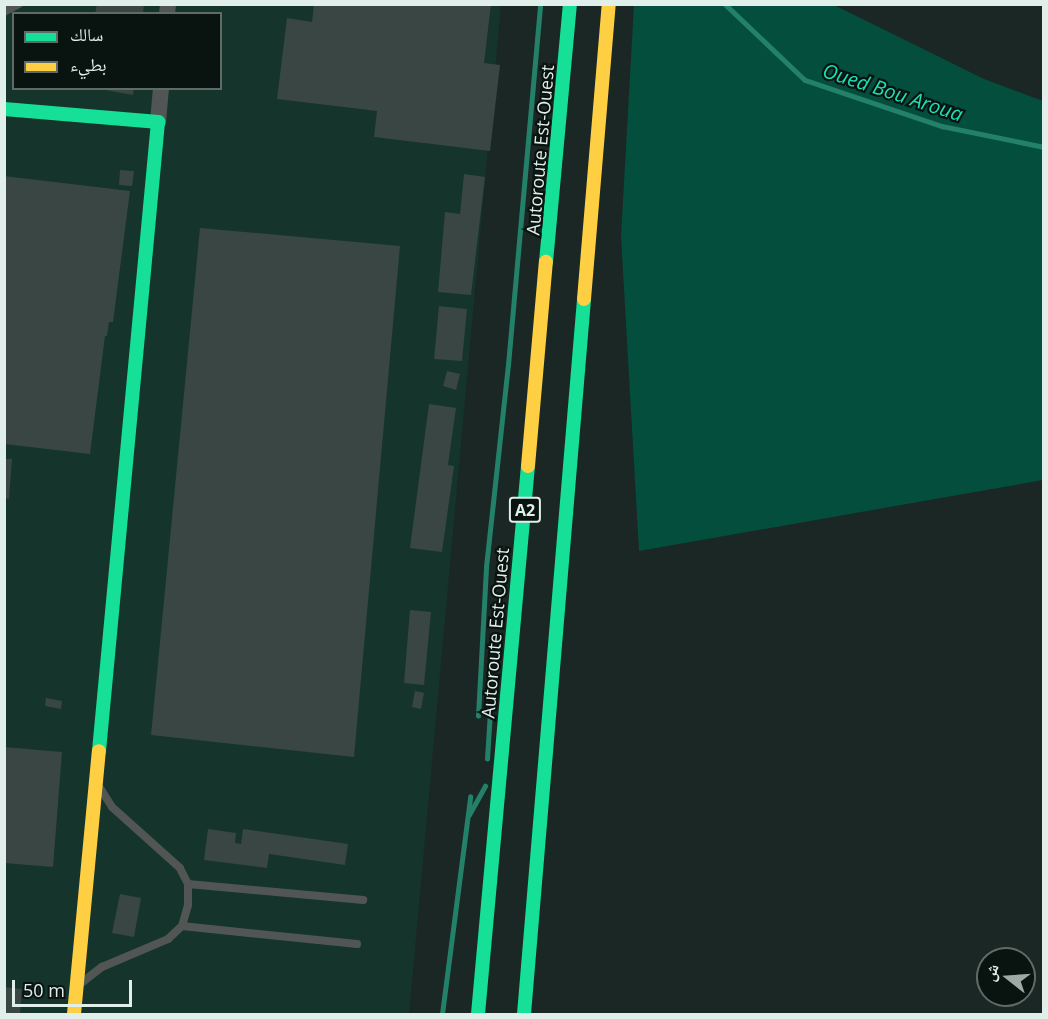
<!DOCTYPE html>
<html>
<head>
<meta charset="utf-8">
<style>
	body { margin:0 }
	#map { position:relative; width:1048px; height:1019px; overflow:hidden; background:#1b2724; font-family:"Open Sans","Noto Naskh Arabic",sans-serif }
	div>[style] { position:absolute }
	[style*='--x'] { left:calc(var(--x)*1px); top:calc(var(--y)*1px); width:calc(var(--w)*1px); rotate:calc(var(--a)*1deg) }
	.built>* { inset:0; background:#15342b }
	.green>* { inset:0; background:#044e3d }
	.stream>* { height:4.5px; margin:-2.25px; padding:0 2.25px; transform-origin:2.25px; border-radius:2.25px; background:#248169 }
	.building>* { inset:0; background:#394643 }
	.lane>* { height:8px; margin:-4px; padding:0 4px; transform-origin:4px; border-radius:4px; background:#515654 }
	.street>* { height:16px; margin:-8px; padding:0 8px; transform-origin:8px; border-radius:8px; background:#515654 }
	.fast>* { height:14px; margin:-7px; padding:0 7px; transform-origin:7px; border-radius:7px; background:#16e098 }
	.slow>* { height:14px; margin:-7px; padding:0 7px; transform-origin:7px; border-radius:7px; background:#ffcf43 }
	span { translate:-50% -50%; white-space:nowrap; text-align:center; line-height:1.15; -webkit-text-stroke:4.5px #091310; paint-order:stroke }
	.shield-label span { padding:2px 4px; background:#091310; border:2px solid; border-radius:4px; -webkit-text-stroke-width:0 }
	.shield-label { font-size:16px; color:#e1efea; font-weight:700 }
	.street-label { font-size:18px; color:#e1efea }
	.water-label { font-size:20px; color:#1ce1b4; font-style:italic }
	.frame { position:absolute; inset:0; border:6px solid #e1efea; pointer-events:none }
	.legend { position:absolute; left:12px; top:12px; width:210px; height:78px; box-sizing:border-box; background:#091310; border:2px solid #5f6b67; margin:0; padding:8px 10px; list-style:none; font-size:18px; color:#e1efea }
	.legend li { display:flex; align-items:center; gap:12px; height:30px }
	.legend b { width:30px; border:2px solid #5f6b67 }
	.north { position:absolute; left:976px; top:947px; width:60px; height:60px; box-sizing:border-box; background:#091310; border:2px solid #5f6b67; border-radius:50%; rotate:287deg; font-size:16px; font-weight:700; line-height:24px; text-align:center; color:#e1efea }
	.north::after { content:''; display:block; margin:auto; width:21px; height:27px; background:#9ca9a5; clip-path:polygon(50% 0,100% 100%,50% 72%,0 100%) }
	.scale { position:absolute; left:12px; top:980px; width:120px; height:27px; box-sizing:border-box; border:3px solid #e1efea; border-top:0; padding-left:8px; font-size:18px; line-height:21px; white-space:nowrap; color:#e1efea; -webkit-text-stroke:4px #091310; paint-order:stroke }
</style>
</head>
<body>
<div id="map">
	<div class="built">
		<i style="clip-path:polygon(evenodd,5px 5px,501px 5px,409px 1014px,5px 1014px,5px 5px,14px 14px,220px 14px,220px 88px,14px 88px,14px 14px)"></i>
	</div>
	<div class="green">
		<i style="clip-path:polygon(634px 5px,834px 5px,984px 79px,1043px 101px,1043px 480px,639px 551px,621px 236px)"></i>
	</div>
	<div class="stream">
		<i style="--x:725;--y:4;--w:110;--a:43.5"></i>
		<i style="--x:805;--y:80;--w:145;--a:18.6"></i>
		<i style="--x:942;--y:126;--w:104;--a:11.6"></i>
		<i style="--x:478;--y:716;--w:149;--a:-86.9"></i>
		<i style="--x:486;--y:567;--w:203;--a:-83.8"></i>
		<i style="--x:508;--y:365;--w:362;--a:-84.9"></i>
		<i style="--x:487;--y:759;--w:48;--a:-86.4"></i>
		<i style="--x:469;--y:815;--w:33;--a:-61"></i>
		<i style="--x:442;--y:1014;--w:219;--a:-82.6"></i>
	</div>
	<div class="building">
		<i style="clip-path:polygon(97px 4px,144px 4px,143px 14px,95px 14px)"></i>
		<i style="clip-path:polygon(314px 4px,491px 4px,484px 63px,500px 65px,490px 151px,374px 137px,377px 111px,277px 99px,287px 18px,312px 22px)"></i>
		<i style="clip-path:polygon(94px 88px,134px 88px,133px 95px)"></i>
		<i style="clip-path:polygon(120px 170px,134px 171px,132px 186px,119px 185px)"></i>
		<i style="clip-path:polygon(464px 174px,485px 177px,471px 295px,438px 292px,445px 212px,460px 214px)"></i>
		<i style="clip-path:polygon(4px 176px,130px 191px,113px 322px,109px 322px,107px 336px,105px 336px,90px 454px,4px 444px)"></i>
		<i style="clip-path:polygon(200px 228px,400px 246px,354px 757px,151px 735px)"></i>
		<i style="clip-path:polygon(439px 306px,467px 309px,462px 361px,434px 359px)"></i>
		<i style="clip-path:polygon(447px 371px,460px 374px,456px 390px,443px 386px)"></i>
		<i style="clip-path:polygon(429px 404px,456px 408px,448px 465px,454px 466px,442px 552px,410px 548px)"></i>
		<i style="clip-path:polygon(4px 459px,12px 459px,9px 499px,4px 498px)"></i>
		<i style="clip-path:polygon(410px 610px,431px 612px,424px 685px,404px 683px)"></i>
		<i style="clip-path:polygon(415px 691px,424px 693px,421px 709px,412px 707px)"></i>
		<i style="clip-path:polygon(46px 698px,62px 701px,61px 709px,45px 706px)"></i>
		<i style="clip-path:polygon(4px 747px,62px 752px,53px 867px,4px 863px)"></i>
		<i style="clip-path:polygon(208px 829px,236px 833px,235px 843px,241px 844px,243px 829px,348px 844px,345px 865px,269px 854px,267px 868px,204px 860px)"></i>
		<i style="clip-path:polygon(120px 894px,141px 898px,134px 937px,112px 933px)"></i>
		<i style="clip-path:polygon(4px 987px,22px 989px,20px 1014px,4px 1014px)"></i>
	</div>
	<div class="lane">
		<i style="--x:4;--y:12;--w:17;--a:-28"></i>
		<i style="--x:188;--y:884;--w:176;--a:5.2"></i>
		<i style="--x:182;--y:926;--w:176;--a:5.9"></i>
		<i style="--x:80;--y:984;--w:28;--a:-38"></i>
		<i style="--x:102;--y:967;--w:72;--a:-23"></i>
		<i style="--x:168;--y:939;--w:19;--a:-43"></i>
		<i style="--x:182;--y:926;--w:22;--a:-74"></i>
		<i style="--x:188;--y:905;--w:21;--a:-90"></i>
		<i style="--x:188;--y:884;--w:18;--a:-117"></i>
		<i style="--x:180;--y:868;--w:91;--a:-138.1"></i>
		<i style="--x:112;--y:807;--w:22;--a:-122"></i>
	</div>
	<div class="street">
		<i style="--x:167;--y:14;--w:10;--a:-84"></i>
		<i style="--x:158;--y:122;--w:34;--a:-85"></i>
	</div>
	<div class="fast">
		<i style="--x:4;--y:109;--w:155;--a:4.8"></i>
		<i style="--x:158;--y:122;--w:632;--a:95.36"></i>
		<i style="--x:546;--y:262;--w:259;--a:-84.7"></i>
		<i style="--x:478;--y:1014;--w:550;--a:-84.79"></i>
		<i style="--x:524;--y:1014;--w:718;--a:-85.2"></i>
	</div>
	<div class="slow">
		<i style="--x:584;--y:299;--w:296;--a:-85.2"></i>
		<i style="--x:528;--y:466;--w:205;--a:-85"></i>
		<i style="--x:74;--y:1014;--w:264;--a:-84.6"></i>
	</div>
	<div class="shield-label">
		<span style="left:525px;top:510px">A2</span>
	</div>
	<div class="street-label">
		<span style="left:540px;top:150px;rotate:-85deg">Autoroute Est-Ouest</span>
		<span style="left:495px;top:633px;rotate:-85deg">Autoroute Est-Ouest</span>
	</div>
	<div class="water-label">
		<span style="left:893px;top:92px;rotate:18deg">Oued Bou Aroua</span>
	</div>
	<div class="frame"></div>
	<ul class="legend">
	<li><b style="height:8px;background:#16e098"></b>سالك</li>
	<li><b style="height:8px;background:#ffcf43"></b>بطيء</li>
	</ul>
	<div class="north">ش</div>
	<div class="scale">50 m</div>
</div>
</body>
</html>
